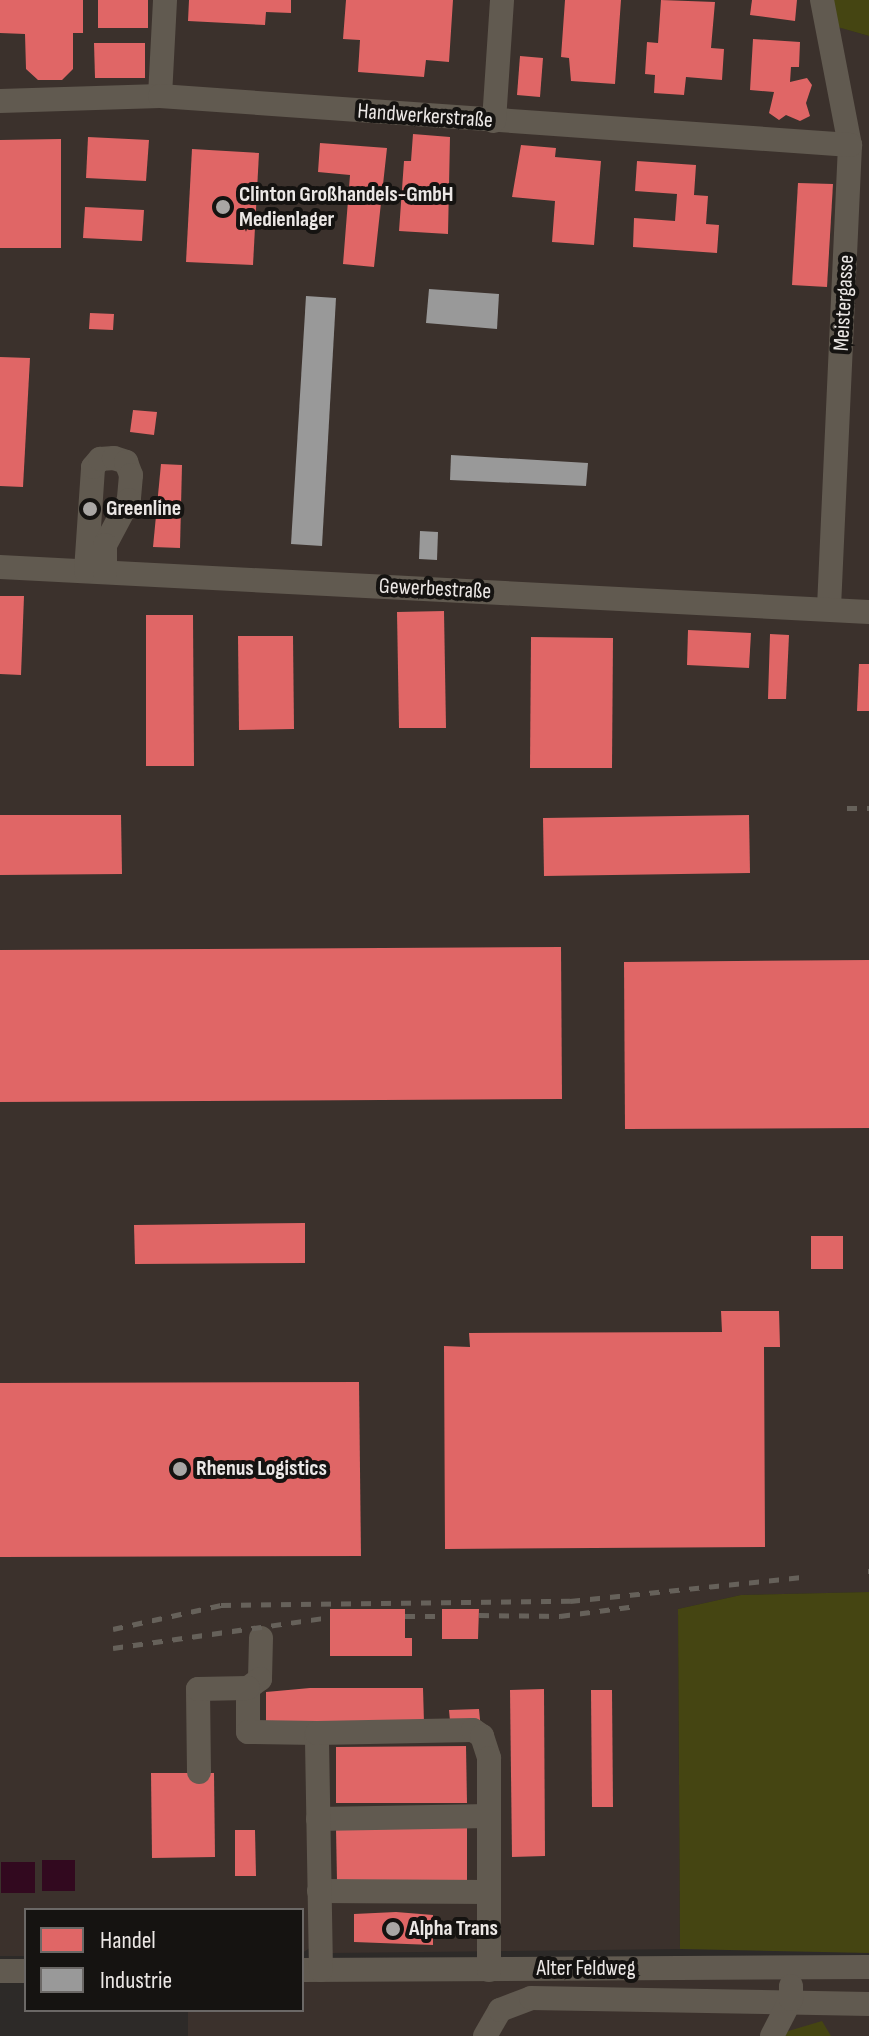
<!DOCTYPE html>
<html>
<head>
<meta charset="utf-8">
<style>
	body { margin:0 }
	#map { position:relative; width:869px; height:2036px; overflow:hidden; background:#2d2a28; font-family:"Sofia Sans Condensed",sans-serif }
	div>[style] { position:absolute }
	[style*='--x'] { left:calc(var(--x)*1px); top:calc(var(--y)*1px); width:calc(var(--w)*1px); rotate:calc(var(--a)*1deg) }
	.built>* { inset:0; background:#3b312c }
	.green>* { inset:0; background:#454512 }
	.water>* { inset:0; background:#32091f }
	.shops>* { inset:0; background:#e06666 }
	.industry>* { inset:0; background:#999 }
	.minor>* { height:24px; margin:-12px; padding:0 12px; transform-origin:12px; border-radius:12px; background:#615a50 }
	.rail>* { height:5px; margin-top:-2.5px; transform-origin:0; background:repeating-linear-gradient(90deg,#66615a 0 10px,transparent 0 20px) }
	.dots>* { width:22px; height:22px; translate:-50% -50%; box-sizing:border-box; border:4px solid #151311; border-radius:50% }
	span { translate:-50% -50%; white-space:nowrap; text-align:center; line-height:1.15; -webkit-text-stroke:8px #151311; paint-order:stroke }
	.street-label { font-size:22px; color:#ece8e6 }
	.poi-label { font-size:22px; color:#ece8e6; font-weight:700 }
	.left { translate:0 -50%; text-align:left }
	.legend { position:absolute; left:24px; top:1908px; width:280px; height:104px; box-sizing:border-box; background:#151311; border:2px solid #6b6866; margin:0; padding:10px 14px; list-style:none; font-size:24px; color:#ece8e6 }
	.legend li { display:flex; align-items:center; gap:16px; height:40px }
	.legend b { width:40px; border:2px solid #6b6866 }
</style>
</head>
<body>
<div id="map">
	<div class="built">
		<i style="clip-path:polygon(0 0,822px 0,828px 24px,869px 36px,869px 1592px,741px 1595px,678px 1609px,680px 1949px,332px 1953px,313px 1946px,302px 1953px,302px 1910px,26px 1910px,26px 1956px,0 1956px)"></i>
		<i style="clip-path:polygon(869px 1977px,869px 2036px,188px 2036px,188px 2010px,302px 2010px,302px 1981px)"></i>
	</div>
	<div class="green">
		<i style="clip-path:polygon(822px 0,869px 0,869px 36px,827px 24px)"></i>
		<i style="clip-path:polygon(869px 1592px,869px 1953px,680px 1949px,678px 1609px,741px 1595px)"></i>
		<i style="clip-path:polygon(822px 2021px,831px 2036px,783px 2036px,785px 2032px)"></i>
	</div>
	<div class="water">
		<i style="clip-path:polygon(42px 1860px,75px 1860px,75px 1891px,42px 1891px)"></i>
		<i style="clip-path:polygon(1px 1862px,35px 1862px,35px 1893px,1px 1893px)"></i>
	</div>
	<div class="shops">
		<i style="clip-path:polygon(0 0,83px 0,83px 33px,73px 33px,73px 69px,62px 80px,38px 80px,26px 69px,25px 34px,0 33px)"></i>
		<i style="clip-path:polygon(98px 0,148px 0,148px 28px,98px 28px)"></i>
		<i style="clip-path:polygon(189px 0,291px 0,291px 13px,266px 12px,265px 25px,188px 21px)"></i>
		<i style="clip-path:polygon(346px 0,453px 0,449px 62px,426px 60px,424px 77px,358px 72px,360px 40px,343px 39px)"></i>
		<i style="clip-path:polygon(565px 0,621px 0,615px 84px,571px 81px,569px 58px,561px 57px)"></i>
		<i style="clip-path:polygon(661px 0,715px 2px,711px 48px,724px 49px,722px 80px,686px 77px,684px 95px,654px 93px,655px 75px,645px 74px,647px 42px,658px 43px)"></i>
		<i style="clip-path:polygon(752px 0,797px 0,795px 21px,750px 15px)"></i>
		<i style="clip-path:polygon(753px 39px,800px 42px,799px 67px,791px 67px,790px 82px,807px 78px,812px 85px,806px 103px,810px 116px,800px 121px,786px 115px,779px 120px,769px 113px,774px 92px,750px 90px)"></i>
		<i style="clip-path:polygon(94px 43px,145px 43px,145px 78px,95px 78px)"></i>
		<i style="clip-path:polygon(520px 56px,543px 58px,540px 97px,517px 95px)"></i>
		<i style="clip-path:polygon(413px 134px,450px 137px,448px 234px,399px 231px,404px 161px,411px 161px)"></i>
		<i style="clip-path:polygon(88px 137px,149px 140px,146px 181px,86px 178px)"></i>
		<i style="clip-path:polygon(61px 139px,61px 248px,0 248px,0 140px)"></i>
		<i style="clip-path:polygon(320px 143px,387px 148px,374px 267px,343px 264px,350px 175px,318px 172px)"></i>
		<i style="clip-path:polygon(521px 145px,556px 148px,555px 157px,601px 161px,594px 245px,552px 242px,555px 201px,512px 197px)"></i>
		<i style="clip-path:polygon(192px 149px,259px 153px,253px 265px,186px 262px)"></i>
		<i style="clip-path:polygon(637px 161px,696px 165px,694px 195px,708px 196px,706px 224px,719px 225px,717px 253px,633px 247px,634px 218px,675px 221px,677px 194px,635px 191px)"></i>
		<i style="clip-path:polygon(798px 183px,833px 184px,827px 287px,792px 285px)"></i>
		<i style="clip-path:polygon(85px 207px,144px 210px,142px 241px,83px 238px)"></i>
		<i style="clip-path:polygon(90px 313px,114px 314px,113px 330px,89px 329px)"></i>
		<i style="clip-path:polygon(0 357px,30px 358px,23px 487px,0 486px)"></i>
		<i style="clip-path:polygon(133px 410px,157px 412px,154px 435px,130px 432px)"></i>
		<i style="clip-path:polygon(161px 464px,182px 465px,180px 548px,153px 547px)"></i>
		<i style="clip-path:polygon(0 596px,24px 596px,21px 675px,0 674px)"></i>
		<i style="clip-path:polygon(444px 611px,446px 728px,399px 728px,397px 612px)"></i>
		<i style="clip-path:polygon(146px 615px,193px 615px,194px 766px,146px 766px)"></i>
		<i style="clip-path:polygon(688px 630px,751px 633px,749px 668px,687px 665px)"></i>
		<i style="clip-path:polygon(770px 634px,789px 635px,786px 699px,768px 699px)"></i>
		<i style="clip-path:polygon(238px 636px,293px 636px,294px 729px,239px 730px)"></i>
		<i style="clip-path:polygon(531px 637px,613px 638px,612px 768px,530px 768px)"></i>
		<i style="clip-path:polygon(859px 664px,869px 664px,869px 711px,857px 711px)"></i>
		<i style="clip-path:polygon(0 815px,121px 815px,122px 874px,0 875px)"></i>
		<i style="clip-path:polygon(749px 815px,750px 873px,544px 876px,543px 818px)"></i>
		<i style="clip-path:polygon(561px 947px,562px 1099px,0 1102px,0 950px)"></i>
		<i style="clip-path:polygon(869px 960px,869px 1128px,625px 1129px,624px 962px)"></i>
		<i style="clip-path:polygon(305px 1223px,305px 1263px,135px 1264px,134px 1225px)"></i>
		<i style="clip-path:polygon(811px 1236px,843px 1236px,843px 1269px,811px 1269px)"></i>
		<i style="clip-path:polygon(721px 1311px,779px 1311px,780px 1347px,764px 1347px,765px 1547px,445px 1549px,444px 1346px,470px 1347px,469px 1333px,722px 1332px)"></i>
		<i style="clip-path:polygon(359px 1382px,361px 1556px,0 1557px,0 1383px)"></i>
		<i style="clip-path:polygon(330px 1609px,405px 1609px,405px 1638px,412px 1638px,412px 1656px,330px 1656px)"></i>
		<i style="clip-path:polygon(442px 1609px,479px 1609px,478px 1639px,442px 1639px)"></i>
		<i style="clip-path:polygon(310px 1688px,423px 1688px,424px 1723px,266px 1721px,266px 1692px)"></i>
		<i style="clip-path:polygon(544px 1689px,545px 1856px,512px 1857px,510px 1690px)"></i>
		<i style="clip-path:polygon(591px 1690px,612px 1690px,613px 1807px,592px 1807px)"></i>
		<i style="clip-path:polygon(479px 1709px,480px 1720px,450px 1721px,449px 1710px)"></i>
		<i style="clip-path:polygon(466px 1746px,467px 1803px,336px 1803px,336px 1747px)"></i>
		<i style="clip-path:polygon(151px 1773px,214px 1773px,215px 1857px,152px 1858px)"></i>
		<i style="clip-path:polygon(467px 1827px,467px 1882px,337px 1882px,336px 1828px)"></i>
		<i style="clip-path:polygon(235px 1830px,255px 1830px,256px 1876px,235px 1876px)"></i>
		<i style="clip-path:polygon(396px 1912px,433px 1915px,433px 1945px,354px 1942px,354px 1914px)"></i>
	</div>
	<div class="industry">
		<i style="clip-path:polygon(429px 289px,499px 294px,497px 329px,426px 323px)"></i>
		<i style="clip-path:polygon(306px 296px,336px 298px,322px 546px,291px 544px)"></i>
		<i style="clip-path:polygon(451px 455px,588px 463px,586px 486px,450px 480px)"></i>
		<i style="clip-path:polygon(420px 531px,438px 532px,437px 560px,419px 559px)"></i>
	</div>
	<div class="minor">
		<i style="--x:822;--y:0;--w:148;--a:79.1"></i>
		<i style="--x:850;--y:145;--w:464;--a:92.6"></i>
		<i style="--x:160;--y:96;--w:96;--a:-87"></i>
		<i style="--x:0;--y:101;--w:160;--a:-1.8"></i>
		<i style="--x:160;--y:96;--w:692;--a:4.06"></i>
		<i style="--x:494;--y:121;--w:121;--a:-86.2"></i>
		<i style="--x:0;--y:567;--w:870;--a:2.96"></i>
		<i style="--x:86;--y:571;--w:104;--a:-86.1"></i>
		<i style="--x:93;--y:467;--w:11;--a:-49"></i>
		<i style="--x:100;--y:459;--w:14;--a:-4"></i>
		<i style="--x:114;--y:458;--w:13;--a:18"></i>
		<i style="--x:126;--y:462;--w:14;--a:69"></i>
		<i style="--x:131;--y:475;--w:25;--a:95"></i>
		<i style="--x:129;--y:500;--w:51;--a:118.1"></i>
		<i style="--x:105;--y:545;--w:27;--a:90"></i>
		<i style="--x:261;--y:1638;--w:41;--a:91.4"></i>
		<i style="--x:260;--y:1679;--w:15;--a:143"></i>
		<i style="--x:248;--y:1688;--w:44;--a:90"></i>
		<i style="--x:248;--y:1732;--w:69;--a:0.8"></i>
		<i style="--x:199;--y:1772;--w:83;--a:-90.7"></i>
		<i style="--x:198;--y:1689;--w:50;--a:-1.1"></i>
		<i style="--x:318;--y:1819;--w:171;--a:-1"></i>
		<i style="--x:319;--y:1891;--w:169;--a:0.3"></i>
		<i style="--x:302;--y:1970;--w:567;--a:-0.3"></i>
		<i style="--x:321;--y:1970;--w:237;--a:-91"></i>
		<i style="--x:317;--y:1733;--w:156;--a:-1.1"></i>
		<i style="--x:473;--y:1730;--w:11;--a:34"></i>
		<i style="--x:482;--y:1736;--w:23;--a:72"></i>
		<i style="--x:489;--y:1758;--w:212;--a:90"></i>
		<i style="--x:0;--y:1971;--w:26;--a:0"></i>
		<i style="--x:485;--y:2036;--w:30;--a:-60"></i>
		<i style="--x:500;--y:2010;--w:33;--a:-21"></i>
		<i style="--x:531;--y:1998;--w:338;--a:1"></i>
		<i style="--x:772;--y:2036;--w:42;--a:-62.8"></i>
		<i style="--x:791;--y:1999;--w:13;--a:-90"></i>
	</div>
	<div class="rail">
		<i style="--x:847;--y:808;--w:22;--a:0"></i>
		<i style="--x:868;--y:1571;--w:1;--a:0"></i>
		<i style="--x:479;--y:1615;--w:81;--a:0.7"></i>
		<i style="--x:560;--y:1616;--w:77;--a:-7.5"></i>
		<i style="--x:405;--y:1616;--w:37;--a:0"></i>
		<i style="--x:113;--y:1629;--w:111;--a:-12.5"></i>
		<i style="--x:221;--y:1605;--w:349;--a:-0.7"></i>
		<i style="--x:570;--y:1601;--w:233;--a:-5.9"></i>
		<i style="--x:113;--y:1648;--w:219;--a:-8.1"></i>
	</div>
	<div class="dots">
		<i style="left:223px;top:207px;background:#a9a6a4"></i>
		<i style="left:90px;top:509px;background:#a9a6a4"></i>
		<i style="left:180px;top:1469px;background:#a9a6a4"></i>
		<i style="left:393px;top:1929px;background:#a9a6a4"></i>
	</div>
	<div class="street-label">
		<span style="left:425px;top:116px;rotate:4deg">Handwerkerstraße</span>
		<span style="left:844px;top:303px;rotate:-87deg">Meistergasse</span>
		<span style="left:435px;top:589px;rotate:3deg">Gewerbestraße</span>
		<span style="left:586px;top:1969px">Alter Feldweg</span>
	</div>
	<div class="poi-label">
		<span class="left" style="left:239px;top:207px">Clinton Großhandels-GmbH<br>Medienlager</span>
		<span class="left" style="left:106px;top:509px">Greenline</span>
		<span class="left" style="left:196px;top:1469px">Rhenus Logistics</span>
		<span class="left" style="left:409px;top:1929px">Alpha Trans</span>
	</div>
	<ul class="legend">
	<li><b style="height:22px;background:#e06666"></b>Handel</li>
	<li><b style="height:22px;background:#999"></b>Industrie</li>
	</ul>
</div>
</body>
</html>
